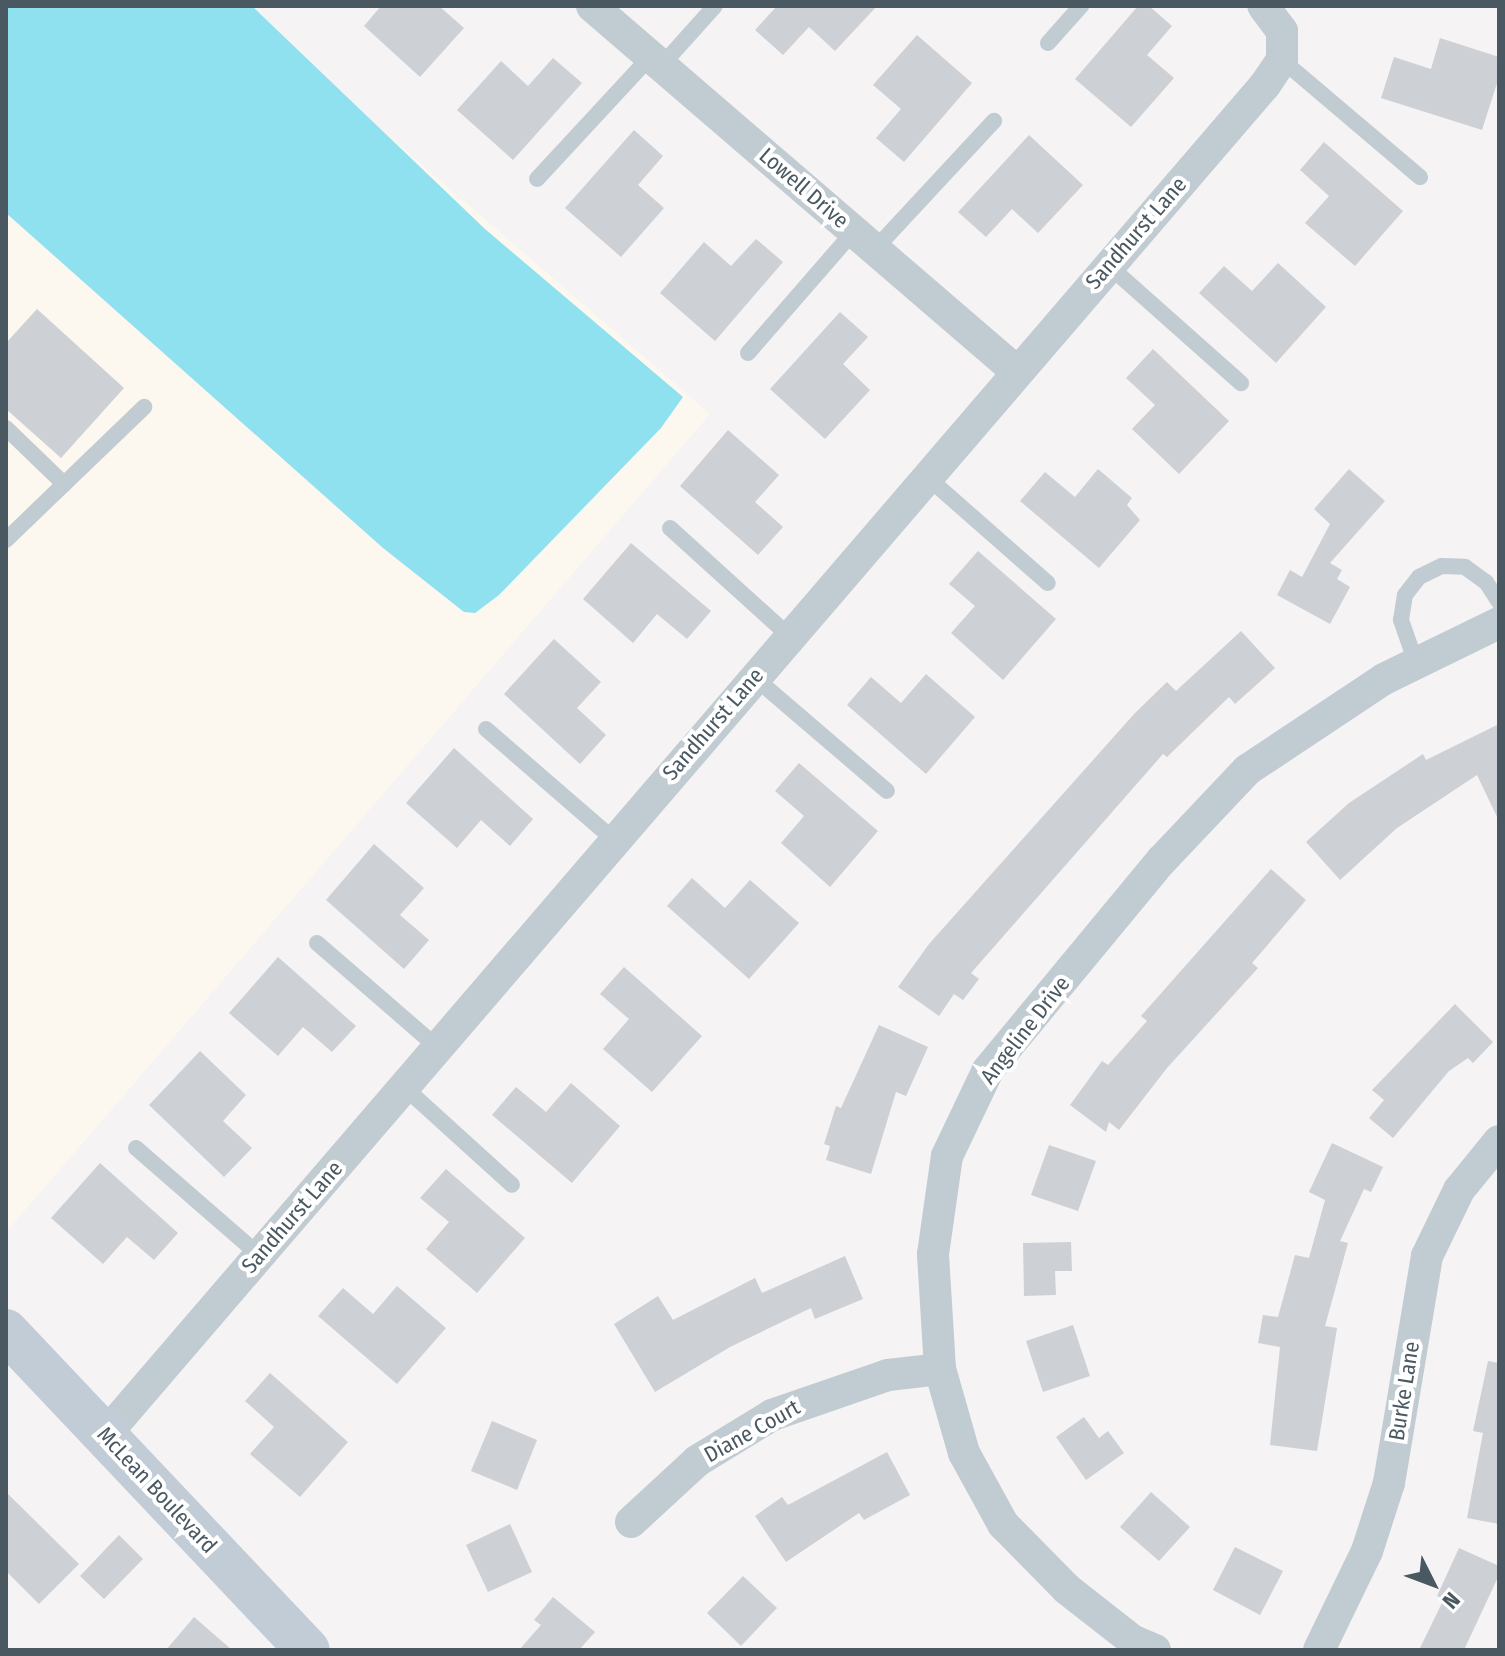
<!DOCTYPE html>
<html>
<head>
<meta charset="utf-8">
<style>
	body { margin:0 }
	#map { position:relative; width:1505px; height:1656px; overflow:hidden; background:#f5f3f3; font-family:"Fira Sans Condensed",sans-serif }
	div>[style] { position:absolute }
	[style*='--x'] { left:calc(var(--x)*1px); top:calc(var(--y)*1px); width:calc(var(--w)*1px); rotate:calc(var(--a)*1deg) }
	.commercial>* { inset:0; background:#fdf8ef }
	.water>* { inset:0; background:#8fe1ef }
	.building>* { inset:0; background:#cdd0d5 }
	.lane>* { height:16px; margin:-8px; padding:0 8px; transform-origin:8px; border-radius:8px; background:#c1cbd2 }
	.street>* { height:32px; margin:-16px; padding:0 16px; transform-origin:16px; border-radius:16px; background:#c1cbd2 }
	.secondary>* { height:44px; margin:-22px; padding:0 22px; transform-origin:22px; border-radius:22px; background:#c1ccd6 }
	span { translate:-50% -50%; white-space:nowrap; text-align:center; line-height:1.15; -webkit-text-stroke:8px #fff; paint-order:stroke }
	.street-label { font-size:22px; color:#4a5861 }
	.frame { position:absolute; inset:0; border:8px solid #4a5861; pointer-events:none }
	.north { position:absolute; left:1393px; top:1544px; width:80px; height:80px; -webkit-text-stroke:6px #fff; paint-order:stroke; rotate:132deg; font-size:22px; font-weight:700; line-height:32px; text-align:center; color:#4a5861 }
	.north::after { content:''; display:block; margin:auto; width:28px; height:36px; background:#4a5861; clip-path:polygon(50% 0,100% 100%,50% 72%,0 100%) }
</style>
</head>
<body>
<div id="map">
	<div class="commercial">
		<i style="clip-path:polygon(6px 6px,238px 6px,710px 414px,6px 1232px)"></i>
	</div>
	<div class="water">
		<i style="clip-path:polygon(6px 6px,252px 6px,485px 229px,683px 397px,661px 428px,499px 595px,475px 613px,464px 612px,383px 548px,6px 213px)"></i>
	</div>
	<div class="building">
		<i style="clip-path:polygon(381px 6px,439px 6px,464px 28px,420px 77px,364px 26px)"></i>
		<i style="clip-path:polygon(777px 6px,877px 6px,835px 51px,809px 27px,783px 55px,755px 30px)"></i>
		<i style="clip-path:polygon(1138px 6px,1149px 6px,1172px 26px,1147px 55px,1174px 78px,1131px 127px,1075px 79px)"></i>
		<i style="clip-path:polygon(917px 35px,972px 83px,904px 162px,876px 138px,901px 109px,873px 85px)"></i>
		<i style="clip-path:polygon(1440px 38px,1499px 57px,1499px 77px,1482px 130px,1381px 98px,1394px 57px,1431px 69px)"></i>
		<i style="clip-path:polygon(553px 58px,582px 83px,513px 160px,457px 110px,501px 61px,528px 86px)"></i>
		<i style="clip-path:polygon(634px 130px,663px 156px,638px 185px,664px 208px,621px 257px,565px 208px)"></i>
		<i style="clip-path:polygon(1029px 135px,1083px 185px,1038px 233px,1012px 209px,986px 237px,958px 212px)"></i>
		<i style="clip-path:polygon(1324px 142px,1403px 211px,1355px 266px,1305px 223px,1329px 196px,1300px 170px)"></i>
		<i style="clip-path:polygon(756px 239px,783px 262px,715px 341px,660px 293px,704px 242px,731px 266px)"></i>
		<i style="clip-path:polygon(1278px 263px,1326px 307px,1276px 363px,1199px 293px,1224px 266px,1252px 291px)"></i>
		<i style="clip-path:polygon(37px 309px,124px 388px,61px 458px,6px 409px,6px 343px)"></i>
		<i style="clip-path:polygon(840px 312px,868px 337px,843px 364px,870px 390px,825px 439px,770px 389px)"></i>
		<i style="clip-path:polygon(1153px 349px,1229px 421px,1179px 474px,1132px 429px,1155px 405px,1126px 378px)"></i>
		<i style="clip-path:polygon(728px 430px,779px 475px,755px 502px,783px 527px,758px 555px,680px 486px)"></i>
		<i style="clip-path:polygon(1098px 469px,1132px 498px,1127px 505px,1140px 520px,1099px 568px,1020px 501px,1045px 472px,1075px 497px)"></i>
		<i style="clip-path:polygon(1349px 469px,1385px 501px,1330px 563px,1342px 570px,1337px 579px,1350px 587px,1330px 624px,1277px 595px,1290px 570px,1302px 577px,1330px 524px,1314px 509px)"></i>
		<i style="clip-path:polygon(631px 543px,711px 611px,687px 639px,657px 614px,633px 643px,583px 599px)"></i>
		<i style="clip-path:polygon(978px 551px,1056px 619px,1003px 680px,951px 633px,975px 606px,949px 584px)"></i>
		<i style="clip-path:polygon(1241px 631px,1275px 668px,1235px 704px,1229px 697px,1167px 757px,1163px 754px,971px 973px,979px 979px,963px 1000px,954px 994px,939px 1016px,898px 987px,929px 944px,1135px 713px,1167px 682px,1176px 691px)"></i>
		<i style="clip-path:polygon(554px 639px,601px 682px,577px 708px,606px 735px,580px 764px,504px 694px)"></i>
		<i style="clip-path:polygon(926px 674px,975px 717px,926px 774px,847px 705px,871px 677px,901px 703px)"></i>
		<i style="clip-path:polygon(1499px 724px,1499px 821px,1477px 775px,1397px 828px,1340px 880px,1306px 842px,1349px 803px,1423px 754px,1426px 760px)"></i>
		<i style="clip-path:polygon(454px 748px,533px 819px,510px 846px,481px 820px,457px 848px,406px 803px)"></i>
		<i style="clip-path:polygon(799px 763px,878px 831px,830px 887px,781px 843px,804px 816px,775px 791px)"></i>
		<i style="clip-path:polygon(374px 844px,424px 888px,400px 915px,429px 940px,404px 969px,326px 900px)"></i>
		<i style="clip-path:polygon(1271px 869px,1306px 900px,1252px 963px,1258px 968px,1167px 1068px,1119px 1130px,1109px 1122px,1106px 1132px,1070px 1105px,1102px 1061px,1108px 1065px,1147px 1021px,1141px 1016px)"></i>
		<i style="clip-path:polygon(692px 878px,725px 908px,750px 880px,799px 923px,749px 979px,667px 906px)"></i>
		<i style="clip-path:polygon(278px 957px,356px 1026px,332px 1052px,303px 1027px,278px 1056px,229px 1013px)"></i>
		<i style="clip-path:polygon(624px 967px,702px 1036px,652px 1092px,603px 1049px,629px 1019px,600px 994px)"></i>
		<i style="clip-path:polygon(1455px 1004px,1493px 1042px,1473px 1063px,1468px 1058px,1449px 1071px,1393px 1138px,1369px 1118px,1384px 1100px,1372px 1090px)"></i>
		<i style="clip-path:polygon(879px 1025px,928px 1047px,906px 1096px,896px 1092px,871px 1174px,826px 1160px,830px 1146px,824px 1144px,836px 1106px,841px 1108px)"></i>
		<i style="clip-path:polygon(200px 1051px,246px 1095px,223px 1121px,252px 1148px,224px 1177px,149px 1105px)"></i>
		<i style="clip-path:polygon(571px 1083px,620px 1126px,572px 1183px,492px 1115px,516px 1087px,546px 1112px)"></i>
		<i style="clip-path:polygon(1332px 1143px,1383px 1167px,1371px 1192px,1364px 1189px,1340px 1241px,1348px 1243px,1325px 1326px,1337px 1328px,1317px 1451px,1270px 1445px,1280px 1347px,1258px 1343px,1263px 1315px,1278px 1317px,1295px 1255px,1309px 1258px,1325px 1200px,1309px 1192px)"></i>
		<i style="clip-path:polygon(1049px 1145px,1096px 1161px,1078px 1211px,1031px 1195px)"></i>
		<i style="clip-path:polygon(100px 1163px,178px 1233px,154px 1260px,127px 1237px,103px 1264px,51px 1218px)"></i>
		<i style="clip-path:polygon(446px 1169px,525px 1238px,477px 1293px,426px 1249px,449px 1222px,420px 1198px)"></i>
		<i style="clip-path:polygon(1071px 1242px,1072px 1271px,1055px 1271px,1056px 1295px,1024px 1296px,1023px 1243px)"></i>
		<i style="clip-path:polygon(845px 1256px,863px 1299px,815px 1319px,811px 1308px,730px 1347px,655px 1392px,614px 1324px,658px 1296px,673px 1320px,755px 1278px,762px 1293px)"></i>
		<i style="clip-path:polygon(397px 1286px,446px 1328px,397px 1384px,318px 1316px,343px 1288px,373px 1314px)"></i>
		<i style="clip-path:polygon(1073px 1325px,1090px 1376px,1043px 1392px,1026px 1341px)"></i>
		<i style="clip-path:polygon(1488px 1361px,1499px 1363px,1499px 1524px,1467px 1518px,1483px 1433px,1473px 1431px)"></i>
		<i style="clip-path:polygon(270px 1373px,348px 1442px,300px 1497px,250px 1454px,274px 1427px,245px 1401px)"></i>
		<i style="clip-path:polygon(1084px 1417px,1099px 1438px,1108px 1431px,1124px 1453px,1086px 1480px,1056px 1437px)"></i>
		<i style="clip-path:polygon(492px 1421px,537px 1440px,517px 1490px,471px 1471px)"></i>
		<i style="clip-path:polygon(887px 1452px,910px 1495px,864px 1520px,859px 1513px,786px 1562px,755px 1516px,782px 1497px,788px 1505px)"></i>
		<i style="clip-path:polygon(6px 1492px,79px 1564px,39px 1604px,6px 1571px)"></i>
		<i style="clip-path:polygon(1151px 1492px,1190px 1527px,1159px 1561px,1120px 1527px)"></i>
		<i style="clip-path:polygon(510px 1524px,532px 1572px,488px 1592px,466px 1545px)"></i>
		<i style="clip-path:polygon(119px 1535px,143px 1559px,104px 1599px,80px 1576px)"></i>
		<i style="clip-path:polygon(1235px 1547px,1283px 1571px,1260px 1615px,1213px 1590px)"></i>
		<i style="clip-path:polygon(1459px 1548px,1499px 1566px,1499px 1575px,1464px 1650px,1419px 1650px,1444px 1599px,1437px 1596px)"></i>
		<i style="clip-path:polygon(743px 1576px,777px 1608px,741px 1646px,707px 1613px)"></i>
		<i style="clip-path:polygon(553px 1597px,595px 1632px,579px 1650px,519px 1650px,541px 1625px,534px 1620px)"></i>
		<i style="clip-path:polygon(194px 1617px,232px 1650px,166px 1650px)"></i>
	</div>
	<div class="lane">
		<i style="--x:1048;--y:43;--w:50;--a:-48.3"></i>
		<i style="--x:1282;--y:60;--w:181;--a:40.3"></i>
		<i style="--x:662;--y:65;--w:79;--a:-48.1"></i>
		<i style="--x:537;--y:179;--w:168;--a:-47.2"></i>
		<i style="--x:875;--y:249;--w:175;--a:-47.1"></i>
		<i style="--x:1108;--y:265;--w:178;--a:41.6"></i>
		<i style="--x:748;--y:353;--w:162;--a:-49"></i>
		<i style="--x:6;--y:428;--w:81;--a:44"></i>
		<i style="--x:926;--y:476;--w:162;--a:41.3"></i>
		<i style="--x:670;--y:528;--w:161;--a:42.2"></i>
		<i style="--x:6;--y:540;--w:192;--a:-43.9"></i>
		<i style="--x:1416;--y:663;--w:46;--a:-109.2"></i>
		<i style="--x:1401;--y:620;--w:25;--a:-81"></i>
		<i style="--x:1405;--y:595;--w:23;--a:-52"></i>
		<i style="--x:1419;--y:577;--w:25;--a:-26"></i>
		<i style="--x:1442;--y:566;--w:23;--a:2"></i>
		<i style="--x:1465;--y:567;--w:26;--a:36"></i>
		<i style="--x:1486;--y:582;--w:24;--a:57"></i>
		<i style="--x:754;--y:677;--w:175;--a:40.6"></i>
		<i style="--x:486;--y:729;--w:169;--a:40.9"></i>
		<i style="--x:317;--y:943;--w:159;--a:40.9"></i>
		<i style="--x:403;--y:1086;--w:147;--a:42.2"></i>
		<i style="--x:136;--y:1148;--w:163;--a:41"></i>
	</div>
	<div class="street">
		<i style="--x:592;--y:6;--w:559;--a:40.72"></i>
		<i style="--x:105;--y:1435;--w:1780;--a:-49.33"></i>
		<i style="--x:1265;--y:85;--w:30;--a:-56"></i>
		<i style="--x:1282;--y:60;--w:29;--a:-90"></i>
		<i style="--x:1282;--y:31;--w:31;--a:-127"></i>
		<i style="--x:631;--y:1522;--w:90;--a:-42.7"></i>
		<i style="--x:697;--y:1461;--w:88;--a:-31.5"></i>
		<i style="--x:772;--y:1415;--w:123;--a:-19"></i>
		<i style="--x:888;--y:1375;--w:52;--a:-6.6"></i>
		<i style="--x:1155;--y:1650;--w:25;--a:-157"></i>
		<i style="--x:1132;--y:1640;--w:83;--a:-141.9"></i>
		<i style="--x:1067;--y:1589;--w:91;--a:-134.6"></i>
		<i style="--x:1003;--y:1524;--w:81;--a:-118.8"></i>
		<i style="--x:964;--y:1453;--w:87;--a:-105.9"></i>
		<i style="--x:940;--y:1369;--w:115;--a:-93.5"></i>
		<i style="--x:933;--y:1254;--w:99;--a:-81.9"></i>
		<i style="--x:947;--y:1156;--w:95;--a:-64.5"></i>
		<i style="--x:988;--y:1070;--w:273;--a:-50.4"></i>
		<i style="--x:1162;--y:860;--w:124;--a:-46.6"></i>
		<i style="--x:1247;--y:770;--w:164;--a:-33.6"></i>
		<i style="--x:1384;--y:679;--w:128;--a:-26"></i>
		<i style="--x:1319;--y:1650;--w:110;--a:-64.1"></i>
		<i style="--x:1367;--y:1551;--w:71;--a:-72.1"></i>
		<i style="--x:1389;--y:1483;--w:230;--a:-80.5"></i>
		<i style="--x:1427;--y:1256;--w:73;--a:-64.1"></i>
		<i style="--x:1459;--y:1190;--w:63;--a:-50.8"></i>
	</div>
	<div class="secondary">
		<i style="--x:6;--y:1331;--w:439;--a:46.6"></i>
	</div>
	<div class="street-label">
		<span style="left:804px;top:188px;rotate:41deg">Lowell Drive</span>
		<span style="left:1136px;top:233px;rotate:-49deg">Sandhurst Lane</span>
		<span style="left:713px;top:724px;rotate:-49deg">Sandhurst Lane</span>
		<span style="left:1025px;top:1030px;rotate:-52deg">Angeline Drive</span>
		<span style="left:292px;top:1217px;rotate:-49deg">Sandhurst Lane</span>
		<span style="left:1404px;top:1391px;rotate:-81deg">Burke Lane</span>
		<span style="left:752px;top:1431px;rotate:-29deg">Diane Court</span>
		<span style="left:157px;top:1490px;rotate:47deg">McLean Boulevard</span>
	</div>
	<div class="frame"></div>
	<div class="north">N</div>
</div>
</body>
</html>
